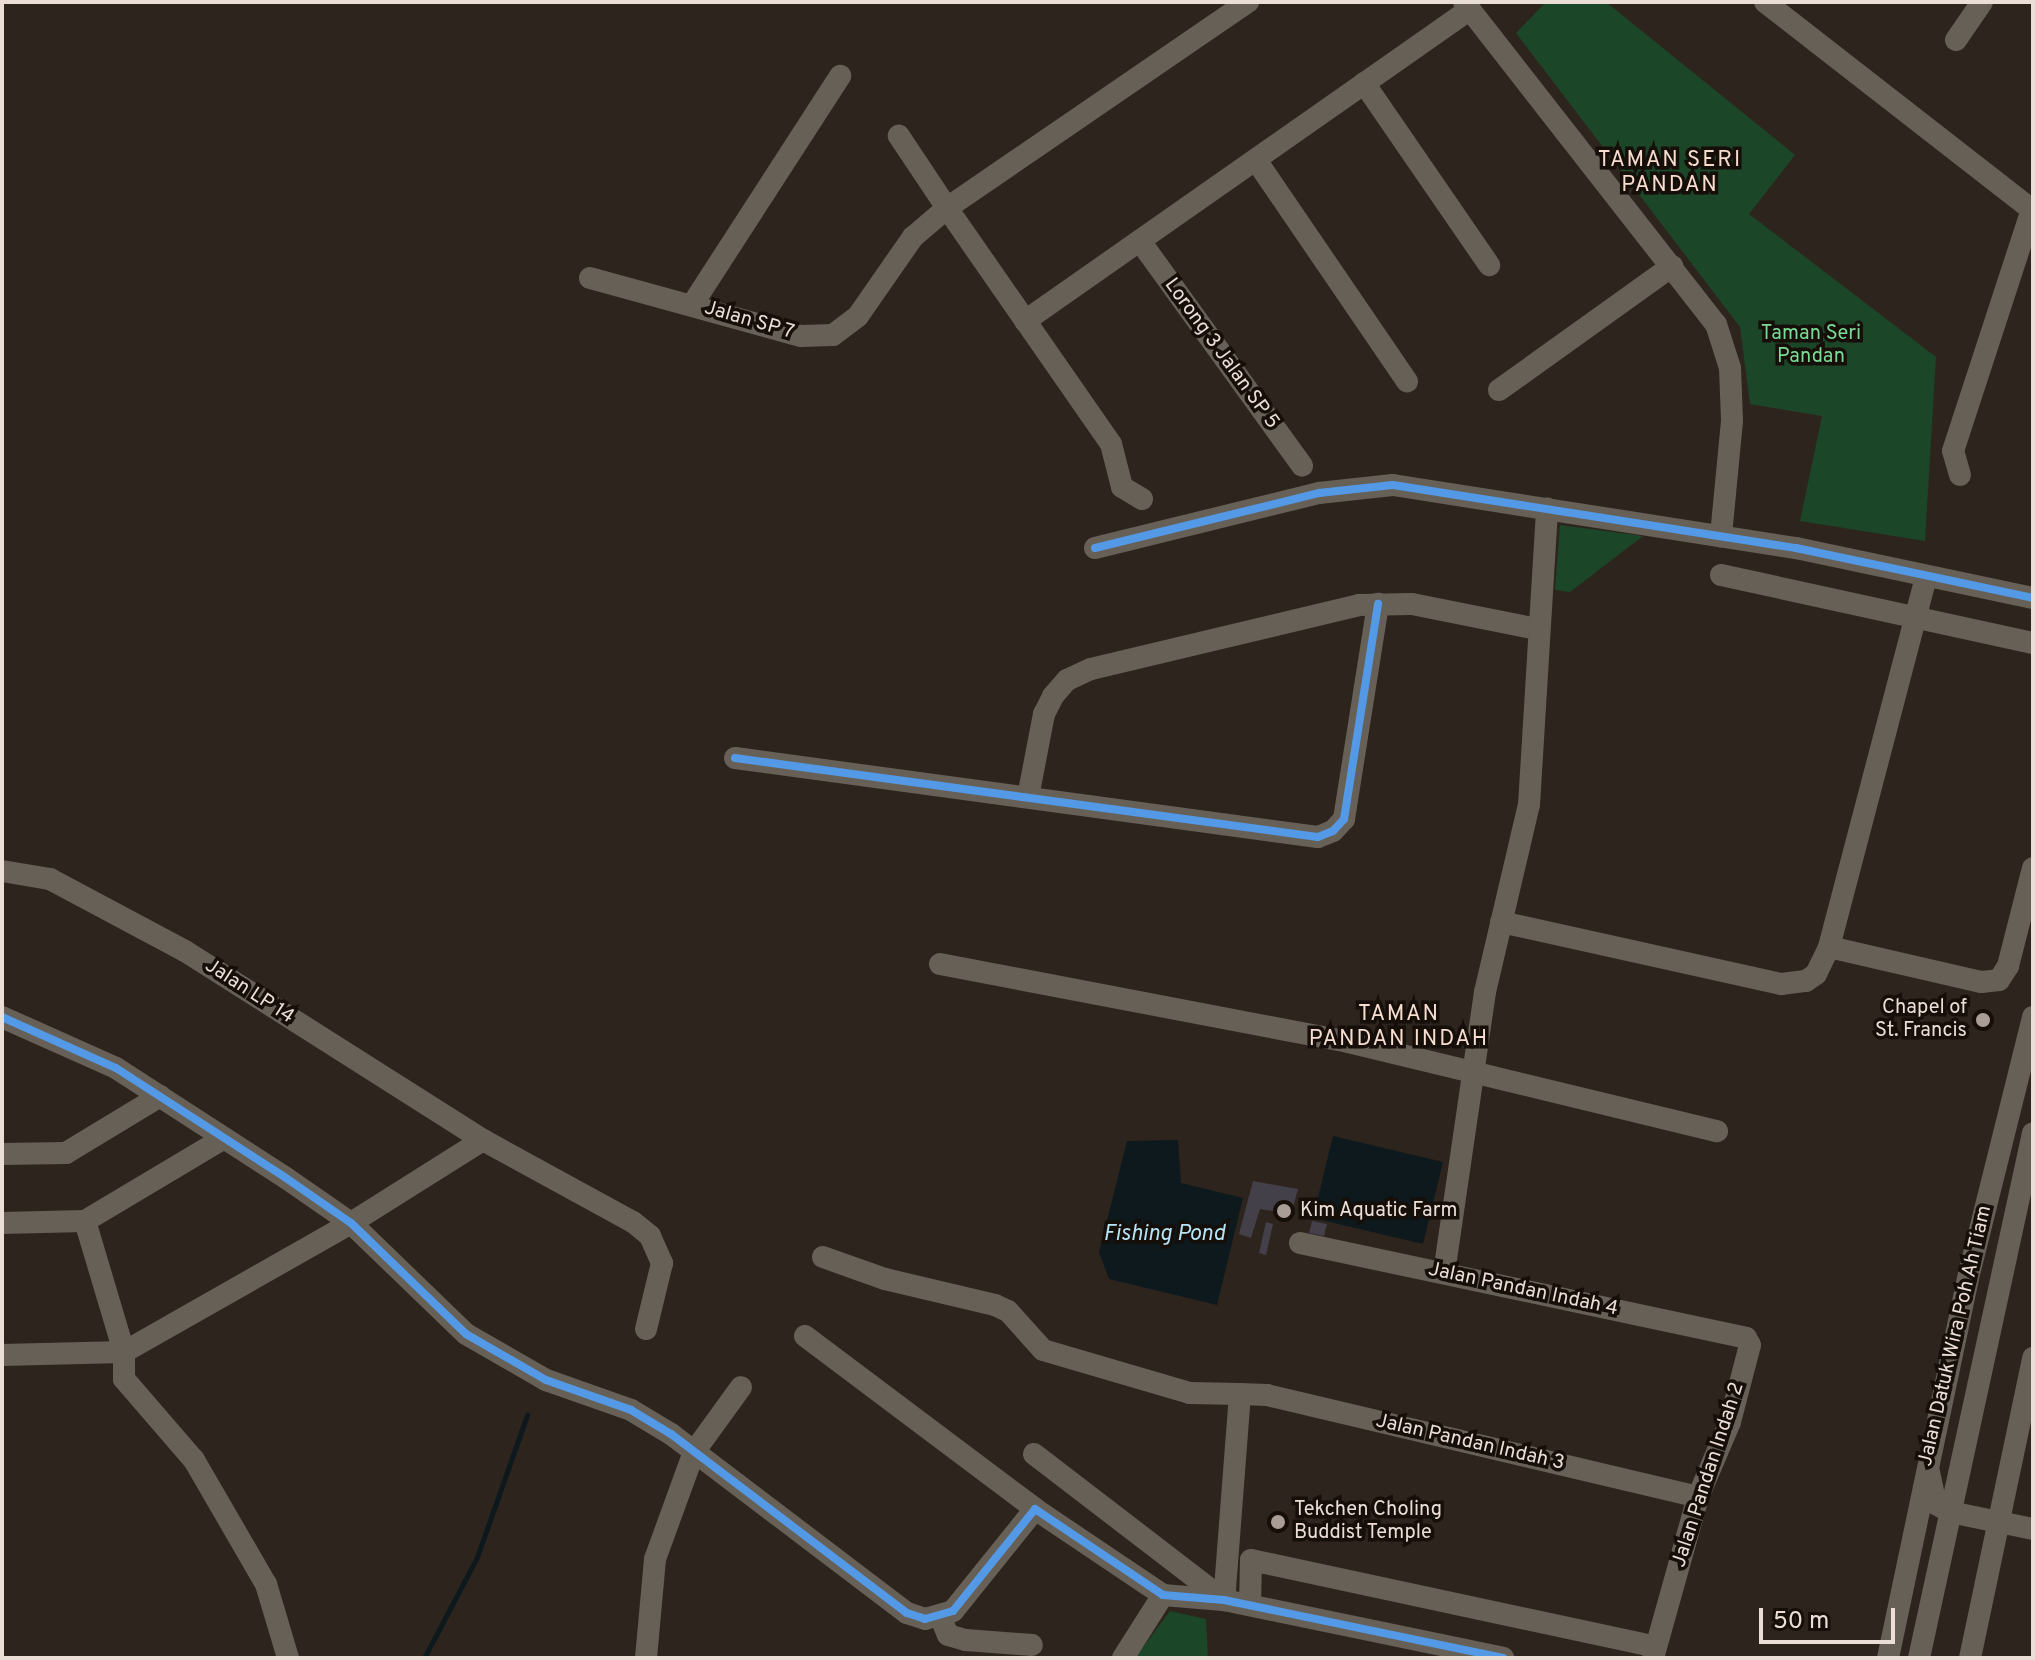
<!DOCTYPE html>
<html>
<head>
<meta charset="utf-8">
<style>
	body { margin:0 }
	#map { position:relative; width:2035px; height:1660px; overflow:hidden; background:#2e241e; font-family:Overpass,sans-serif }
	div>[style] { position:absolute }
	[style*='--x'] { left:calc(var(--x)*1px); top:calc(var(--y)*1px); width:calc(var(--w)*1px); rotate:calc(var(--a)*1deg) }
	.green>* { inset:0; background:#1c4628 }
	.water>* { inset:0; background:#0d191c }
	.stream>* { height:5px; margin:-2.5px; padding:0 2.5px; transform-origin:2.5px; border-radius:2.5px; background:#0d191c }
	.building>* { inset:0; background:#444049 }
	.minor>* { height:22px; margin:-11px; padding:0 11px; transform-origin:11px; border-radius:11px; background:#666056 }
	.cycleway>* { height:8px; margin:-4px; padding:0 4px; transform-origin:4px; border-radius:4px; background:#5399e6 }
	.dots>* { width:22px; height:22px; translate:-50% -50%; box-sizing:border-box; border:4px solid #160e09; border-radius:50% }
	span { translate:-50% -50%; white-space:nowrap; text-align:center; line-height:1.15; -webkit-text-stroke:7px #160e09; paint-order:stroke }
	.street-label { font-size:20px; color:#ebded7 }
	.park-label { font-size:20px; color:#7adb94 }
	.poi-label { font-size:20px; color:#ebded7 }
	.right { translate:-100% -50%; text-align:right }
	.left { translate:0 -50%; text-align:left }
	.neighbourhood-label { font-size:22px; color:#f6ddcf; letter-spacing:2px }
	.water-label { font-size:22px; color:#b5e4f6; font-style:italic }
	.frame { position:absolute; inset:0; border:4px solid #ebded7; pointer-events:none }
	.scale { position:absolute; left:1759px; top:1608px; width:136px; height:36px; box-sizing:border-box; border:4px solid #ebded7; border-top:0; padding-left:10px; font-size:24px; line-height:28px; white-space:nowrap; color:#ebded7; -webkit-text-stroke:6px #160e09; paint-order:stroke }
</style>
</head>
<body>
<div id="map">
	<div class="green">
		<i style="clip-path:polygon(1546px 2px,1606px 2px,1795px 155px,1749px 214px,1936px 357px,1925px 541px,1800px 521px,1822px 416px,1750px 404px,1740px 327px,1516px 33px)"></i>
		<i style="clip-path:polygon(1560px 525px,1643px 536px,1570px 592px,1555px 590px)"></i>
		<i style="clip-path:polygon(1170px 1611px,1206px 1619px,1208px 1658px,1135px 1658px)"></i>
	</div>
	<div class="water">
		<i style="clip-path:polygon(1333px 1136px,1443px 1162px,1423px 1244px,1313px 1218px)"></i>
		<i style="clip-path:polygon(1178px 1140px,1181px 1183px,1243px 1198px,1217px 1305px,1109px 1279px,1099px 1252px,1127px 1141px)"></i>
	</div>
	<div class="stream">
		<i style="--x:424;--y:1658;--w:114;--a:-62.3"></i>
		<i style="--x:477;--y:1557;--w:151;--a:-70.6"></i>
	</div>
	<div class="building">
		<i style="clip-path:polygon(1253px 1181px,1298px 1189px,1291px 1214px,1260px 1209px,1251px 1238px,1239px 1234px)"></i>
		<i style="clip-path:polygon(1312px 1221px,1327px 1224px,1324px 1236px,1309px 1233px)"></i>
		<i style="clip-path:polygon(1266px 1222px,1273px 1224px,1266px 1255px,1259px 1253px)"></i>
	</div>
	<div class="minor">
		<i style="--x:1464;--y:2;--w:409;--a:52"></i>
		<i style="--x:1716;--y:324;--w:46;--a:72.3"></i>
		<i style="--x:1730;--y:368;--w:53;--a:87.8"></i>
		<i style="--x:1732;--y:421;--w:116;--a:95.5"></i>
		<i style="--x:1765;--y:2;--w:340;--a:37.9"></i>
		<i style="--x:1956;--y:40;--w:46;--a:-55.6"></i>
		<i style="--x:1364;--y:83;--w:221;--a:55.5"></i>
		<i style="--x:1256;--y:160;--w:268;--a:55.7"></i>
		<i style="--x:1140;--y:241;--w:277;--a:54.2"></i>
		<i style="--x:590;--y:278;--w:219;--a:15.4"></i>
		<i style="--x:801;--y:336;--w:32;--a:-2"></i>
		<i style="--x:833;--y:335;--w:31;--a:-37"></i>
		<i style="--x:858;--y:316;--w:96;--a:-55.2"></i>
		<i style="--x:913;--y:237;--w:45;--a:-40.5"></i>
		<i style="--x:947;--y:208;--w:87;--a:-123.7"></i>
		<i style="--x:692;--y:305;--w:273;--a:-57.1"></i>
		<i style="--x:1025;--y:321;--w:542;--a:-35.01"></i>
		<i style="--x:1499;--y:390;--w:213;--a:-35.6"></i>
		<i style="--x:1960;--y:475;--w:25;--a:-106"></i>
		<i style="--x:1953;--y:451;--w:254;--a:-71.9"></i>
		<i style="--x:1142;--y:499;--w:23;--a:-149"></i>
		<i style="--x:1122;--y:487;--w:44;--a:-104.3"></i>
		<i style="--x:1111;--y:444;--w:287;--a:-124.8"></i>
		<i style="--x:947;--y:208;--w:365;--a:-34.4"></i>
		<i style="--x:1095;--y:548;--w:231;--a:-13.8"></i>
		<i style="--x:1319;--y:493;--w:74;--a:-6.2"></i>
		<i style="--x:1393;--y:485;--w:408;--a:8.9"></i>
		<i style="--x:1796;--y:548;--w:242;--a:11.9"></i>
		<i style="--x:1721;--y:575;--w:319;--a:12.3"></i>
		<i style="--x:735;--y:758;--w:588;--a:7.72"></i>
		<i style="--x:1318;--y:837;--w:16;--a:-22"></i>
		<i style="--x:1333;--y:831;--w:16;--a:-47"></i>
		<i style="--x:1344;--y:819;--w:218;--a:-81"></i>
		<i style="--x:1028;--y:797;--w:85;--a:-79.1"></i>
		<i style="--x:1044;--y:714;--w:20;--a:-63"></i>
		<i style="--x:1053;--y:696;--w:21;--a:-49"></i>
		<i style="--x:1067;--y:680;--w:26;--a:-25"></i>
		<i style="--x:1091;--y:669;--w:276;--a:-13.4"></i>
		<i style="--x:1359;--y:605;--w:53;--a:-1.1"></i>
		<i style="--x:1412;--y:604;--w:127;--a:11.3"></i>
		<i style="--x:2;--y:871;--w:49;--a:9.5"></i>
		<i style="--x:50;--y:879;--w:153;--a:28.1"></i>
		<i style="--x:185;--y:951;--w:353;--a:32.4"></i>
		<i style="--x:483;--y:1140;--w:171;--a:28.7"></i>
		<i style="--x:633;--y:1222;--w:22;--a:39"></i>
		<i style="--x:650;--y:1236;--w:30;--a:66"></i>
		<i style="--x:662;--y:1263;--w:68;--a:103.6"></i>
		<i style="--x:1501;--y:922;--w:287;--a:12.5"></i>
		<i style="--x:1781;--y:984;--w:25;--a:-7"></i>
		<i style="--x:1806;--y:981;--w:12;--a:-35"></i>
		<i style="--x:1816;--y:974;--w:30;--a:-64"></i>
		<i style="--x:1829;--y:947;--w:383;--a:-75.3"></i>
		<i style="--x:1829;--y:947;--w:156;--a:13"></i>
		<i style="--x:1981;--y:982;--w:18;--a:-6"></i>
		<i style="--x:1999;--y:980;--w:17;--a:-57"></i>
		<i style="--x:2008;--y:966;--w:101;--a:-75.7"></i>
		<i style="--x:940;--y:964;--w:407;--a:10.8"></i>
		<i style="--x:1340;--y:1040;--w:388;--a:13.6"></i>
		<i style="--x:2;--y:1017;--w:125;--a:24.1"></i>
		<i style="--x:116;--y:1068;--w:202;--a:32.9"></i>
		<i style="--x:286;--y:1178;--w:79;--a:34.7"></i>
		<i style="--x:351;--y:1223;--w:160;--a:44"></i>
		<i style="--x:466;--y:1334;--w:92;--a:29.9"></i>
		<i style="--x:546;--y:1380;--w:90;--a:19.4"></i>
		<i style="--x:631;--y:1410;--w:47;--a:31"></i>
		<i style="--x:671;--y:1434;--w:296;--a:37.2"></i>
		<i style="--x:907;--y:1613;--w:19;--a:18"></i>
		<i style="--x:925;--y:1619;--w:29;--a:-16"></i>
		<i style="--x:953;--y:1611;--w:131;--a:-51.2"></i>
		<i style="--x:1035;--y:1509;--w:154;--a:33.9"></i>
		<i style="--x:1163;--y:1595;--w:61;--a:4.7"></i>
		<i style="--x:1224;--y:1600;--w:285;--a:11.7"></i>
		<i style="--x:2;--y:1154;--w:64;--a:-0.9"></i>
		<i style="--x:66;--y:1153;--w:110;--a:-31.2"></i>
		<i style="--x:85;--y:1221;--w:137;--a:73.4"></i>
		<i style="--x:124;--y:1352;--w:27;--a:90"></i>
		<i style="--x:124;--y:1379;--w:107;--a:49.2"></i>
		<i style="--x:194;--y:1460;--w:143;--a:59.9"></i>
		<i style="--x:266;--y:1584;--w:77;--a:73.4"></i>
		<i style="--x:2;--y:1223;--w:83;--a:-1.4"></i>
		<i style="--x:85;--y:1221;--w:162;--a:-30.8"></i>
		<i style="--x:1300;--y:1243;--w:456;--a:12"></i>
		<i style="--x:1746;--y:1338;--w:8;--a:60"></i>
		<i style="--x:1750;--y:1345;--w:80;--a:104.6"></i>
		<i style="--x:1730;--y:1422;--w:82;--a:113.1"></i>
		<i style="--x:1698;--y:1497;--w:167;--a:105.6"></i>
		<i style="--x:823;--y:1257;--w:66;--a:19.5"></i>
		<i style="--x:885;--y:1279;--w:113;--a:13.3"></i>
		<i style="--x:995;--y:1305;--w:14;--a:25"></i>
		<i style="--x:1008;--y:1311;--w:52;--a:48.1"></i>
		<i style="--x:1043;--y:1350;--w:153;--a:16.3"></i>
		<i style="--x:1190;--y:1393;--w:50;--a:1.1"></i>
		<i style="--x:1240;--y:1394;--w:207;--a:94.4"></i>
		<i style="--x:1444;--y:1273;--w:284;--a:-81.7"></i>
		<i style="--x:1485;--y:992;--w:192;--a:-76.8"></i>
		<i style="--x:1529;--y:805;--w:297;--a:-86.5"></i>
		<i style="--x:805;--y:1336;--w:288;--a:36.9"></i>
		<i style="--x:2;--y:1355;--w:122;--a:-1.4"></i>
		<i style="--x:124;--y:1352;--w:261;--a:-29.6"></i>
		<i style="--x:351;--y:1223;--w:156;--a:-32.2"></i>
		<i style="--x:1240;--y:1394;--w:27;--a:2"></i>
		<i style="--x:1267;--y:1395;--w:443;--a:13.3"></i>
		<i style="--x:1034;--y:1454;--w:240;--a:37.5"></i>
		<i style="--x:1929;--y:1472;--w:33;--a:78"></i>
		<i style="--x:1936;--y:1504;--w:16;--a:30"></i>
		<i style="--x:1950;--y:1512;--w:85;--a:11.6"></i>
		<i style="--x:1250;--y:1605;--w:45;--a:-88.7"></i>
		<i style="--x:1251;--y:1560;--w:414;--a:12.1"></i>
		<i style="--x:941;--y:1618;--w:18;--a:68"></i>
		<i style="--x:948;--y:1635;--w:19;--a:16"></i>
		<i style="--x:966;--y:1640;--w:66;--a:4.3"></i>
		<i style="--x:646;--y:1658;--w:99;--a:-84.8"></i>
		<i style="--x:655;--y:1559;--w:114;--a:-70"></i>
		<i style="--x:694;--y:1452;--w:80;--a:-54.1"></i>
		<i style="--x:1123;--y:1658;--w:75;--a:-57.6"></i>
		<i style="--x:1888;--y:1658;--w:397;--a:-78.1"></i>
		<i style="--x:1970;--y:1270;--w:261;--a:-76"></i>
		<i style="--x:1919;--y:1658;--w:537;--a:-77.75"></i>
		<i style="--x:1970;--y:1658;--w:307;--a:-78.1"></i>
	</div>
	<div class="cycleway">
		<i style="--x:1095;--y:548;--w:231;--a:-13.8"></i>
		<i style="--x:1319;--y:493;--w:74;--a:-6.2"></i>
		<i style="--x:1393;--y:485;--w:408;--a:8.9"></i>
		<i style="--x:1796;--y:548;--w:242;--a:11.9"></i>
		<i style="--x:735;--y:758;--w:588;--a:7.72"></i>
		<i style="--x:1318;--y:837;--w:16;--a:-22"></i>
		<i style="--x:1333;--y:831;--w:16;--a:-47"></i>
		<i style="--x:1344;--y:819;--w:218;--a:-81"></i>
		<i style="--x:2;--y:1017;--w:125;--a:24.1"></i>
		<i style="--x:116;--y:1068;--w:202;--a:32.9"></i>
		<i style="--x:286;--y:1178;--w:79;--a:34.7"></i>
		<i style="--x:351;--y:1223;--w:160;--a:44"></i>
		<i style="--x:466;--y:1334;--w:92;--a:29.9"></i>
		<i style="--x:546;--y:1380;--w:90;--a:19.4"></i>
		<i style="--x:631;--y:1410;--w:47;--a:31"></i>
		<i style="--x:671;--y:1434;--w:296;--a:37.2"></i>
		<i style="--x:907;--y:1613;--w:19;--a:18"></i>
		<i style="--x:925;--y:1619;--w:29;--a:-16"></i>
		<i style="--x:953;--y:1611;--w:131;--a:-51.2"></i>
		<i style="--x:1035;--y:1509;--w:154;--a:33.9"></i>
		<i style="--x:1163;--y:1595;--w:61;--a:4.7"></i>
		<i style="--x:1224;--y:1600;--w:285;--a:11.7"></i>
	</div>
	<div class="dots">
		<i style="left:1983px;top:1020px;background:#a99d96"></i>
		<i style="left:1284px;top:1211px;background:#a99d96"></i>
		<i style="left:1278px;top:1522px;background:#a99d96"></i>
	</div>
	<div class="street-label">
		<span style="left:749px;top:321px;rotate:16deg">Jalan SP 7</span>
		<span style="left:1221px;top:354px;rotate:54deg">Lorong 3 Jalan SP 5</span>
		<span style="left:249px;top:992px;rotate:33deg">Jalan LP 14</span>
		<span style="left:1523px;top:1290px;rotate:12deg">Jalan Pandan Indah 4</span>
		<span style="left:1956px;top:1336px;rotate:-77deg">Jalan Datuk Wira Poh Ah Tiam</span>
		<span style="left:1470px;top:1443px;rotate:13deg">Jalan Pandan Indah 3</span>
		<span style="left:1709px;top:1475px;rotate:-72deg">Jalan Pandan Indah 2</span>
	</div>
	<div class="park-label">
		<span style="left:1811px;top:346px">Taman Seri<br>Pandan</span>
	</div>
	<div class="poi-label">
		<span class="right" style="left:1967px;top:1020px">Chapel of<br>St. Francis</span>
		<span class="left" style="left:1300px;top:1211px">Kim Aquatic Farm</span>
		<span class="left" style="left:1294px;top:1522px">Tekchen Choling<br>Buddist Temple</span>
	</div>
	<div class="neighbourhood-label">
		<span style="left:1670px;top:173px">TAMAN SERI<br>PANDAN</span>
		<span style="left:1399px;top:1027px">TAMAN<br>PANDAN INDAH</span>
	</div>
	<div class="water-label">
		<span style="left:1164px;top:1235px">Fishing Pond</span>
	</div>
	<div class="frame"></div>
	<div class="scale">50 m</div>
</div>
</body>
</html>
